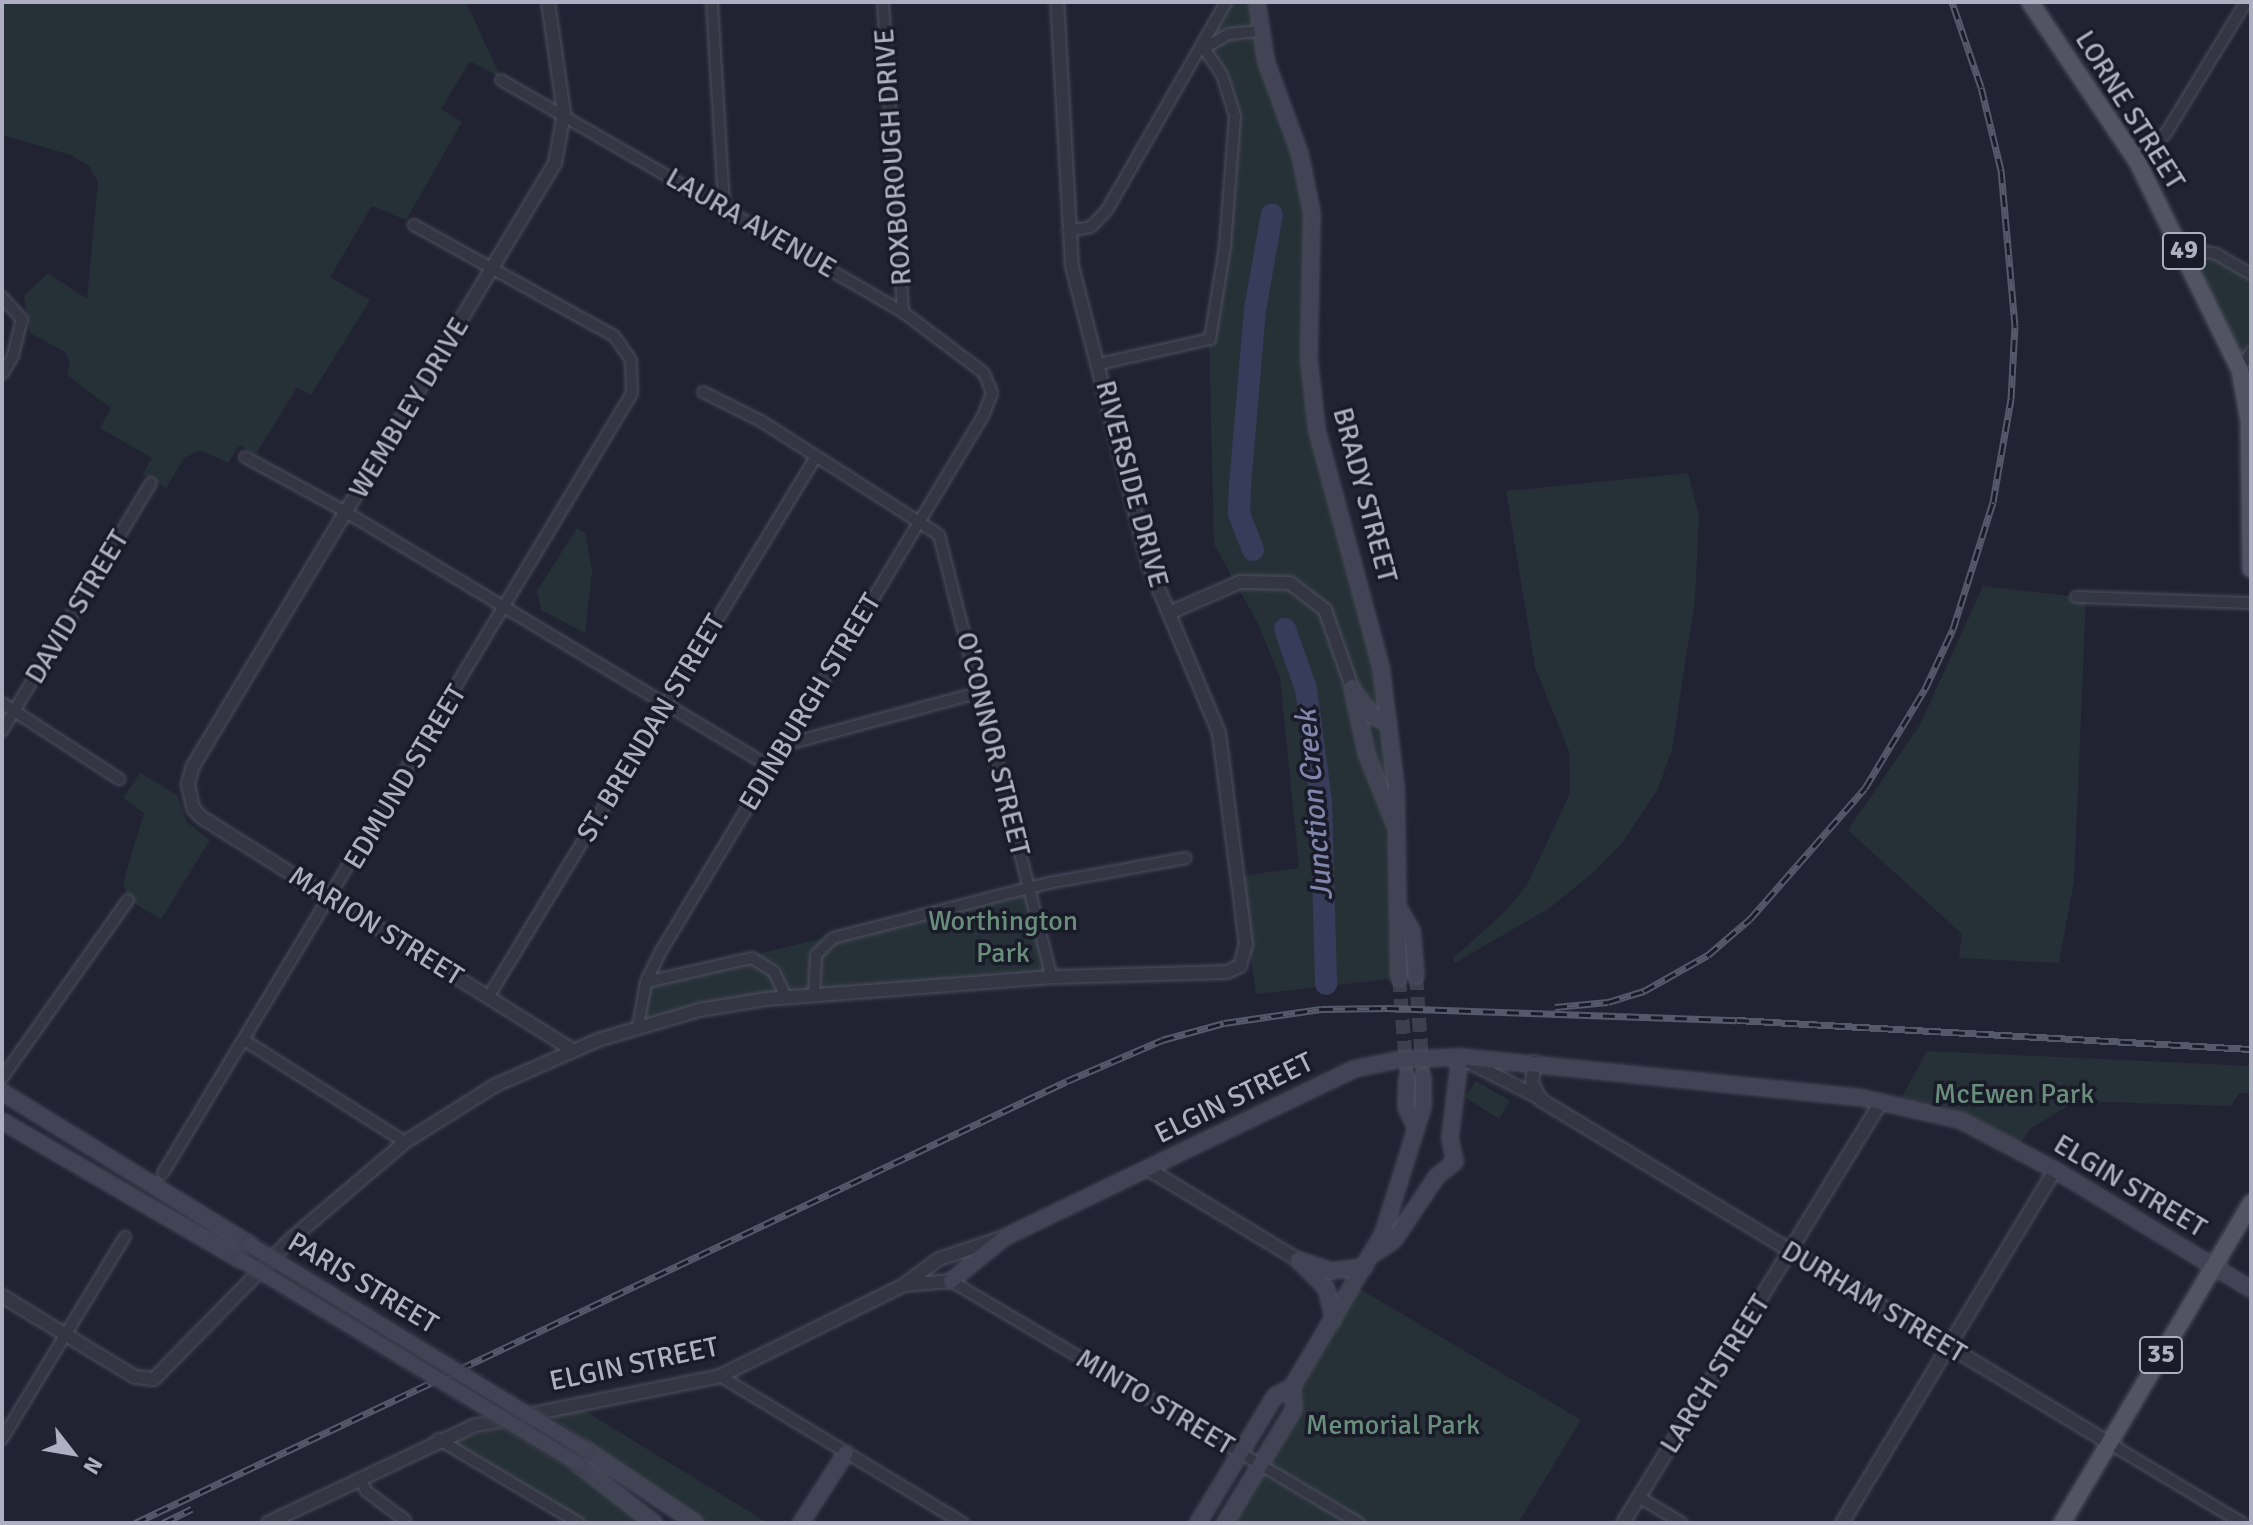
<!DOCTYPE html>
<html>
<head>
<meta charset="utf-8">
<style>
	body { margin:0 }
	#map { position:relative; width:2253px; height:1525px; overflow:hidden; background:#212333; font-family:Signika,sans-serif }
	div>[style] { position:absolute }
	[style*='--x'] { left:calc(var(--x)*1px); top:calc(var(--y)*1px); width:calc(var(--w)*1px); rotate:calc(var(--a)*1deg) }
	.green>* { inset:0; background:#263137 }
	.river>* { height:22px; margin:-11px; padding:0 11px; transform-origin:11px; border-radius:11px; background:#383c5b }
	.secondary-tunnel>* { height:14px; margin-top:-7px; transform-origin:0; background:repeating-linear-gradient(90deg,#3d3f4f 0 14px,transparent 0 21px) }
	.roads { filter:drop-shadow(0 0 2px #4f505f) drop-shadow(0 0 2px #4f505f) }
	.minor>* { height:10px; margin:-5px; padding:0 5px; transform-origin:5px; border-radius:5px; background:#343644 }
	.tertiary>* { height:12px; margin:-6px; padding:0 6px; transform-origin:6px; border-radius:6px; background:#343644 }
	.secondary>* { height:14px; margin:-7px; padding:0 7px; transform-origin:7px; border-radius:7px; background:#424456 }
	.primary>* { height:16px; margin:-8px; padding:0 8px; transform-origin:8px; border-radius:8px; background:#525464 }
	.rail>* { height:7px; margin-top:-3.5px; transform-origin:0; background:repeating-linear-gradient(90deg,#1a1b28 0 12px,#56596a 0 24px); box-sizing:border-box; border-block:2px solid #56596a }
	.bridges { filter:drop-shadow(0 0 2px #3e3f4d) drop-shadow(0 0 2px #3e3f4d) }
	.secondary-bridge>* { height:14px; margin:-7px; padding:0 7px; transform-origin:7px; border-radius:7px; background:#424456 }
	span { translate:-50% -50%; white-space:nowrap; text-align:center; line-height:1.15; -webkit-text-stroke:7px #1a1b28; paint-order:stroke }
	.shield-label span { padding:2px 6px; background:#1a1b28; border:2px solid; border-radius:6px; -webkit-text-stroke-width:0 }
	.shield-label { font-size:26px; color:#aeb0c1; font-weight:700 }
	.street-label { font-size:28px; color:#aeb0c1 }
	.park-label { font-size:28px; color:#698e7c }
	.water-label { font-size:30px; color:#8086ab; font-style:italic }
	.frame { position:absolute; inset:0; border:4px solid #aeb0c1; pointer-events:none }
	.north { position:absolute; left:32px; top:1413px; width:80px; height:80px; -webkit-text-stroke:6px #1a1b28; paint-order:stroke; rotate:121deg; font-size:22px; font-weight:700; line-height:32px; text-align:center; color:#aeb0c1 }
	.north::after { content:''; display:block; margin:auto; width:28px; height:36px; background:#aeb0c1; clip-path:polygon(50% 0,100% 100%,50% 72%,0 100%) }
</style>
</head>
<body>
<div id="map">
	<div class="green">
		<i style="clip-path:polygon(2px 2px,466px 2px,501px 78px,470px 61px,441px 109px,462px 122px,406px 220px,372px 206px,330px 277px,370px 300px,311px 395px,297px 387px,256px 454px,240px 445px,228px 463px,200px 450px,184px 458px,166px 488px,143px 474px,152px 458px,100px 428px,111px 408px,67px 375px,70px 361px,65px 352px,30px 333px,24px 296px,48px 273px,87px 299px,98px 182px,89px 166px,71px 155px,2px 135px)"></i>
		<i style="clip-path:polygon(1225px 2px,1258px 2px,1307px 175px,1312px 385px,1391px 728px,1398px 978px,1256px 994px,1239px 876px,1299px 868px,1280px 677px,1257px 622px,1214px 544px,1209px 340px,1225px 245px,1234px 116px,1210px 57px,1208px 31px)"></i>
		<i style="clip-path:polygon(2182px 249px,2208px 252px,2251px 275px,2251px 353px,2241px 369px)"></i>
		<i style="clip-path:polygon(1688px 473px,1699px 516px,1695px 599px,1672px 749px,1658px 789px,1622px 843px,1595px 871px,1551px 907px,1455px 963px,1453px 958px,1507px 910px,1528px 883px,1570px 793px,1569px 751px,1535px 667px,1506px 491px)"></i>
		<i style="clip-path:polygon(577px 528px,585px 533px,592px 571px,585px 633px,541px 610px,537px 591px)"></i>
		<i style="clip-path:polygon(1983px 586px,2086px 598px,2074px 880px,2059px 963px,1959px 958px,1962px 934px,1848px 830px,1920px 725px)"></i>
		<i style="clip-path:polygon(140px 773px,177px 795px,187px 822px,210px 840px,161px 919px,129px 900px,123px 883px,144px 813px,123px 798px)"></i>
		<i style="clip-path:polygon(1030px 888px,1053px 978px,765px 1000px,639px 1028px,647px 981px)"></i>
		<i style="clip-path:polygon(1927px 1051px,2251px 1066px,2251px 1093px,2239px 1093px,2231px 1106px,2076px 1101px,2031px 1128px,2021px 1143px,1959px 1110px,1902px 1097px)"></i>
		<i style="clip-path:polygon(1476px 1081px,1510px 1101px,1499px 1119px,1465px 1097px)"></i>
		<i style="clip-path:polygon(1355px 1286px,1581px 1420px,1518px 1523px,1227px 1523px,1295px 1410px,1293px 1388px)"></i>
		<i style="clip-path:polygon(575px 1405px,755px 1515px,767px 1523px,702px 1523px,544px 1412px)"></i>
		<i style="clip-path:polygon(501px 1427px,583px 1476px,643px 1523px,581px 1523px,437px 1446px)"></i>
	</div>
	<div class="river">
		<i style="--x:1253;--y:550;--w:39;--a:-111"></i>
		<i style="--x:1239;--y:514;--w:29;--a:-88"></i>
		<i style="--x:1240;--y:485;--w:176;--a:-85.1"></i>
		<i style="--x:1255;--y:310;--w:97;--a:-80"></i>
		<i style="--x:1285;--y:629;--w:64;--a:70.7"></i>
		<i style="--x:1306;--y:689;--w:114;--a:82.4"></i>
		<i style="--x:1321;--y:802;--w:182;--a:88.4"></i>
	</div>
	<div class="secondary-tunnel">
		<i style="--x:1416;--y:976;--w:101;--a:86"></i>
		<i style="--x:1399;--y:978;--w:100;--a:85.4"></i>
	</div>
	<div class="roads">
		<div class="minor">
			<i style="--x:712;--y:2;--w:205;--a:86.6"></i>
			<i style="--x:883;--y:2;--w:311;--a:86.3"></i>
			<i style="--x:1204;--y:48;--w:29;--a:-29"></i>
			<i style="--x:1229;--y:34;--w:30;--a:-6"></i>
			<i style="--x:501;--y:80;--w:464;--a:30"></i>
			<i style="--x:903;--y:312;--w:101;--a:37"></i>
			<i style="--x:984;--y:373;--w:22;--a:68"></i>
			<i style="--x:992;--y:393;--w:25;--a:111"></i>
			<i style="--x:983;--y:416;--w:624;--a:121.04"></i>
			<i style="--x:661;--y:951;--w:34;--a:116"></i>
			<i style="--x:646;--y:982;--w:46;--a:100.1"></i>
			<i style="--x:2137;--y:161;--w:40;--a:-44"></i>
			<i style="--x:2166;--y:133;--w:153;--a:-58.6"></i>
			<i style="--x:1068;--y:231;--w:23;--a:-10"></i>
			<i style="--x:1091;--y:227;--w:23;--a:-47"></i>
			<i style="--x:1107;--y:210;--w:240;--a:-60.2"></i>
			<i style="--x:2183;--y:248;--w:34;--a:10"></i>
			<i style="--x:2216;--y:254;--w:40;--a:29.7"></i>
			<i style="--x:2;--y:297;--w:30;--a:48"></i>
			<i style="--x:22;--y:319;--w:38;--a:104"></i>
			<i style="--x:13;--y:356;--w:21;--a:121"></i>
			<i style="--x:1099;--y:364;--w:114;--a:-12.7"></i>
			<i style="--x:1210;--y:339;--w:94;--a:-80.8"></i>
			<i style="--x:1225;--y:246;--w:130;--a:-85.6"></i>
			<i style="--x:1235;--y:116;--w:43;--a:-107.6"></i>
			<i style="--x:1222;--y:75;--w:32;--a:-124"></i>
			<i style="--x:2240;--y:370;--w:21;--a:-59"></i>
			<i style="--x:703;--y:392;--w:65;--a:26.6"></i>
			<i style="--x:761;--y:421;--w:211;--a:32.6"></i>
			<i style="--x:939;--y:535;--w:456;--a:75.7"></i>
			<i style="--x:245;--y:457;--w:115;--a:28.6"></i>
			<i style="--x:346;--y:512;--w:496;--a:31"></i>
			<i style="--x:2076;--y:597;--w:175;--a:2"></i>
			<i style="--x:2;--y:703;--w:140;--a:33"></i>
			<i style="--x:2;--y:731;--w:289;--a:-59"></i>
			<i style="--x:784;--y:745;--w:203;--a:-15.1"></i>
			<i style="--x:646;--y:982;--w:109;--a:-12.8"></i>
			<i style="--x:752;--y:958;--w:26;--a:32"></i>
			<i style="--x:774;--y:972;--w:28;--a:64"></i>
			<i style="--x:814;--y:994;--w:39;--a:-87"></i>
			<i style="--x:816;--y:955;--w:24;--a:-45"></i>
			<i style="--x:833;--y:938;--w:223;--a:-14.3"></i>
			<i style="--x:1049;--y:883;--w:139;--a:-10.3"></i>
			<i style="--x:489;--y:996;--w:627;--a:-58.77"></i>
			<i style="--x:244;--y:1040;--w:191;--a:32.4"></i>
			<i style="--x:2;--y:1078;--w:218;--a:-54.7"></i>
			<i style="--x:163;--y:1173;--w:910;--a:-58.98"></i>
			<i style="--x:632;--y:393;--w:33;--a:-92"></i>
			<i style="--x:631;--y:360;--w:29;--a:-125"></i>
			<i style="--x:614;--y:336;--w:229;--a:-151"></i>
			<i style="--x:951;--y:1281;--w:474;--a:30.7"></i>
			<i style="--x:720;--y:1376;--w:284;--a:31.2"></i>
			<i style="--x:2;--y:1439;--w:237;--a:-58.7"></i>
			<i style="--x:438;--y:1439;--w:164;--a:30.8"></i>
			<i style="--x:2109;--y:1443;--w:155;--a:31"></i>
			<i style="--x:360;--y:1479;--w:13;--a:63"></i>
			<i style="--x:366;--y:1491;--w:49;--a:36.6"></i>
			<i style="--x:1639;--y:1497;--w:50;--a:31.2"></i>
		</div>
		<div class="tertiary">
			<i style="--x:548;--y:2;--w:112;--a:81.8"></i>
			<i style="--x:564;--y:113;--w:51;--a:100.2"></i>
			<i style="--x:555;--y:163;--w:703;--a:120.98"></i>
			<i style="--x:193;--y:766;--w:19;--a:106"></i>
			<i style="--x:188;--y:784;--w:25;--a:78"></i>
			<i style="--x:193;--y:808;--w:12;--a:48"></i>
			<i style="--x:201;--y:817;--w:439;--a:32.1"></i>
			<i style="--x:1169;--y:613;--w:77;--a:-23.6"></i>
			<i style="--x:1240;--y:582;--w:50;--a:1.1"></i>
			<i style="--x:1290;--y:583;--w:44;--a:37.6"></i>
			<i style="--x:1325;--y:610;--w:82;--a:70.7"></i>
			<i style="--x:1463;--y:1059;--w:84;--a:26.9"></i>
			<i style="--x:1534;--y:1062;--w:21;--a:95"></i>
			<i style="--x:1532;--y:1083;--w:19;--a:62"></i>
			<i style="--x:1541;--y:1100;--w:664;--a:31.13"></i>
			<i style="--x:1148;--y:1169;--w:175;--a:31.2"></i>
			<i style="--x:906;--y:1283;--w:41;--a:-36"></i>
			<i style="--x:939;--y:1259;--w:69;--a:-18.7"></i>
			<i style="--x:2;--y:1296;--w:156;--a:31.3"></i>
			<i style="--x:135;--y:1377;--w:19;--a:6"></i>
			<i style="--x:154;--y:1379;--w:194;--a:-45.6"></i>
			<i style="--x:290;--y:1240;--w:151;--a:-40.4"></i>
			<i style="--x:405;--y:1142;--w:107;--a:-32.1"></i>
			<i style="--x:496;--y:1085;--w:111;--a:-23.8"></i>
			<i style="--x:598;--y:1040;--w:105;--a:-16.5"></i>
			<i style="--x:699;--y:1010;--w:68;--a:-9.3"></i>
			<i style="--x:766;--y:999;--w:290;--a:-4.4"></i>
			<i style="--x:1055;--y:977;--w:172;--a:-1.7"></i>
			<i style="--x:1227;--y:972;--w:14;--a:-25"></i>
			<i style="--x:1240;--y:966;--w:23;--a:-75"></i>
			<i style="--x:1246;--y:944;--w:213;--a:-97.3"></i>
			<i style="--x:1219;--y:733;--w:181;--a:-112.7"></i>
			<i style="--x:1149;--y:566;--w:309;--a:-104.4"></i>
			<i style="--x:1072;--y:267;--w:265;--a:-93.2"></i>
			<i style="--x:268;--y:1523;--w:227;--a:-25.3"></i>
			<i style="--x:473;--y:1426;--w:252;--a:-11.4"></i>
			<i style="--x:720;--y:1376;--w:205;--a:-26.3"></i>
			<i style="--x:904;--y:1285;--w:47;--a:-4.9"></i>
			<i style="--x:1623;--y:1523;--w:495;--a:-58.5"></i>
			<i style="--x:1842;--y:1523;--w:412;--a:-58.9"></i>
		</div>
		<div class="secondary">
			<i style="--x:1257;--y:2;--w:60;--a:81.3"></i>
			<i style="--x:1266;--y:61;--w:99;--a:69.9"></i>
			<i style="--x:1300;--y:154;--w:60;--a:78.5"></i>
			<i style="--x:1312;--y:213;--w:146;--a:91.2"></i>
			<i style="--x:1309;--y:359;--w:71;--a:83.6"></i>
			<i style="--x:1317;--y:430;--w:245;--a:74.9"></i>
			<i style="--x:1381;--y:667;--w:122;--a:82.9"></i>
			<i style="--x:1396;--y:788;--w:190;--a:89.1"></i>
			<i style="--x:1352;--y:687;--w:70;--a:77.6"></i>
			<i style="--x:1367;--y:755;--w:78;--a:68.1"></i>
			<i style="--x:1355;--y:693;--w:29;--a:52"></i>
			<i style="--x:1373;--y:716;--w:17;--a:24"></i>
			<i style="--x:1401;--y:912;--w:22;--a:60"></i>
			<i style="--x:1412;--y:931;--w:45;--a:84.9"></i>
			<i style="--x:1407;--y:1078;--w:29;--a:92"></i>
			<i style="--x:1406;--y:1107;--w:19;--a:65"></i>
			<i style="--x:2;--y:1092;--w:290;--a:31.6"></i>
			<i style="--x:2;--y:1121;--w:276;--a:30.2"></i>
			<i style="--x:1375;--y:1253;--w:23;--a:-34"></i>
			<i style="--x:1394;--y:1240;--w:77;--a:-56.1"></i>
			<i style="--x:1437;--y:1176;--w:23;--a:-38"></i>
			<i style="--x:1455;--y:1162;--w:25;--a:-102"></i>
			<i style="--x:1450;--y:1138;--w:82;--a:-83"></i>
			<i style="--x:1298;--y:1260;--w:40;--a:45"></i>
			<i style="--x:1326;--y:1288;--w:32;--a:76"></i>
			<i style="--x:1298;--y:1260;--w:35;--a:18"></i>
			<i style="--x:1331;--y:1271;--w:34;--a:-7"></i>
			<i style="--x:951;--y:1281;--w:70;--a:-39.2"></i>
			<i style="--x:1005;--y:1237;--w:387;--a:-25.7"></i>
			<i style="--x:1354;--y:1069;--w:44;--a:-11.8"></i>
			<i style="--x:1397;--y:1060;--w:63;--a:-2.7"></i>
			<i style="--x:1460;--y:1057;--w:404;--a:5.8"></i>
			<i style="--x:1862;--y:1098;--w:100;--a:12.7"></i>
			<i style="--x:1960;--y:1120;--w:107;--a:27.8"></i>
			<i style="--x:2055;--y:1170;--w:229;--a:31.3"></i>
			<i style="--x:585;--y:1449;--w:133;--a:33.9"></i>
			<i style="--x:579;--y:1465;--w:95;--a:37.7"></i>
			<i style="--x:801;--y:1523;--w:83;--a:-57.3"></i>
			<i style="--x:1198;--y:1523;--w:149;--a:-58.8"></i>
			<i style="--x:1275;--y:1396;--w:19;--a:-28"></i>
			<i style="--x:1292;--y:1387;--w:178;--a:-59.3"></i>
			<i style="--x:1383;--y:1234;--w:134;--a:-72.6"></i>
			<i style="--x:1423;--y:1106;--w:29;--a:-90"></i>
			<i style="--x:1225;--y:1523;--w:133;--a:-58.8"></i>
			<i style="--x:1294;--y:1409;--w:22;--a:-95"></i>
		</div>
		<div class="primary">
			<i style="--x:2030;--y:2;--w:192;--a:56.1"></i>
			<i style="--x:2137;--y:161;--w:233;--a:63.8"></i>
			<i style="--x:2240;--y:370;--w:52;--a:80"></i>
			<i style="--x:2249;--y:421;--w:148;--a:89.2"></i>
			<i style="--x:2062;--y:1523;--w:372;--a:-59.4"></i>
		</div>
	</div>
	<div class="rail">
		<i style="--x:1555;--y:1007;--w:53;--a:-5.4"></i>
		<i style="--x:1608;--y:1002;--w:38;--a:-17"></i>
		<i style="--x:1644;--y:991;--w:73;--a:-29.4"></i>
		<i style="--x:1708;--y:955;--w:55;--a:-40.6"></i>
		<i style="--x:1750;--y:919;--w:174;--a:-48.7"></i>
		<i style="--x:1865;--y:788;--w:116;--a:-58.8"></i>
		<i style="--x:1925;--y:689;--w:66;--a:-65"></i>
		<i style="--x:1953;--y:629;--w:133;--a:-72.5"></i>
		<i style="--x:1993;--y:502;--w:105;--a:-80.1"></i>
		<i style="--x:2011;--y:399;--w:73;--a:-86.9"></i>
		<i style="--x:2015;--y:326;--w:157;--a:-95.1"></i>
		<i style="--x:2001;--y:170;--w:85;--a:-103.5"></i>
		<i style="--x:1981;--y:87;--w:90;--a:-108.8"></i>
		<i style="--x:135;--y:1523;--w:1031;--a:-25.37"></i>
		<i style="--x:1067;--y:1081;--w:103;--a:-23.3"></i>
		<i style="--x:1162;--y:1040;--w:64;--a:-15.3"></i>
		<i style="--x:1224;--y:1023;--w:98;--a:-8.2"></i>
		<i style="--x:1321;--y:1009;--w:66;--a:-0.9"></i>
		<i style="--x:1387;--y:1008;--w:350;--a:2"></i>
		<i style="--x:1737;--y:1020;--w:515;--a:3.23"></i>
		<i style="--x:163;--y:1523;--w:32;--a:-26"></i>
	</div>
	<div class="bridges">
		<div class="secondary-bridge">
			<i style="--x:249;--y:1244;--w:394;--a:31.4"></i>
			<i style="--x:241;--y:1260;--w:395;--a:31.2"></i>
		</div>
	</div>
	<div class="shield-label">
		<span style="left:2184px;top:251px">49</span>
		<span style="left:2161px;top:1355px">35</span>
	</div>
	<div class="street-label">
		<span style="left:2130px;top:110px;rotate:58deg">LORNE STREET</span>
		<span style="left:893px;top:157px;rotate:-94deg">ROXBOROUGH DRIVE</span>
		<span style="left:751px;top:223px;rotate:30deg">LAURA AVENUE</span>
		<span style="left:409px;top:408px;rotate:-59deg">WEMBLEY DRIVE</span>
		<span style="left:1132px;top:484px;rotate:75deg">RIVERSIDE DRIVE</span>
		<span style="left:1365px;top:495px;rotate:75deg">BRADY STREET</span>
		<span style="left:77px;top:607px;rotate:-59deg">DAVID STREET</span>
		<span style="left:810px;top:702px;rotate:-59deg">EDINBURGH STREET</span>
		<span style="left:651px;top:728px;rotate:-59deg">ST. BRENDAN STREET</span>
		<span style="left:993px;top:744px;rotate:76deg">O'CONNOR STREET</span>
		<span style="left:405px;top:777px;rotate:-59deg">EDMUND STREET</span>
		<span style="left:376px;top:926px;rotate:32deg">MARION STREET</span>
		<span style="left:1234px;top:1098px;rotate:-26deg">ELGIN STREET</span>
		<span style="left:2130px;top:1186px;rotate:31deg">ELGIN STREET</span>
		<span style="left:363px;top:1283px;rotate:31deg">PARIS STREET</span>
		<span style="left:1874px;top:1302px;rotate:31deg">DURHAM STREET</span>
		<span style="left:634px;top:1364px;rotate:-12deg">ELGIN STREET</span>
		<span style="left:1715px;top:1374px;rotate:-58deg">LARCH STREET</span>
		<span style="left:1155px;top:1402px;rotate:31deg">MINTO STREET</span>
	</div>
	<div class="park-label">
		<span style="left:1003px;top:937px">Worthington<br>Park</span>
		<span style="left:2014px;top:1094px">McEwen Park</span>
		<span style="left:1393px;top:1425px">Memorial Park</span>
	</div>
	<div class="water-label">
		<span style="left:1315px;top:805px;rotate:-95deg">Junction Creek</span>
	</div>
	<div class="frame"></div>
	<div class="north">N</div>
</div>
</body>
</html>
